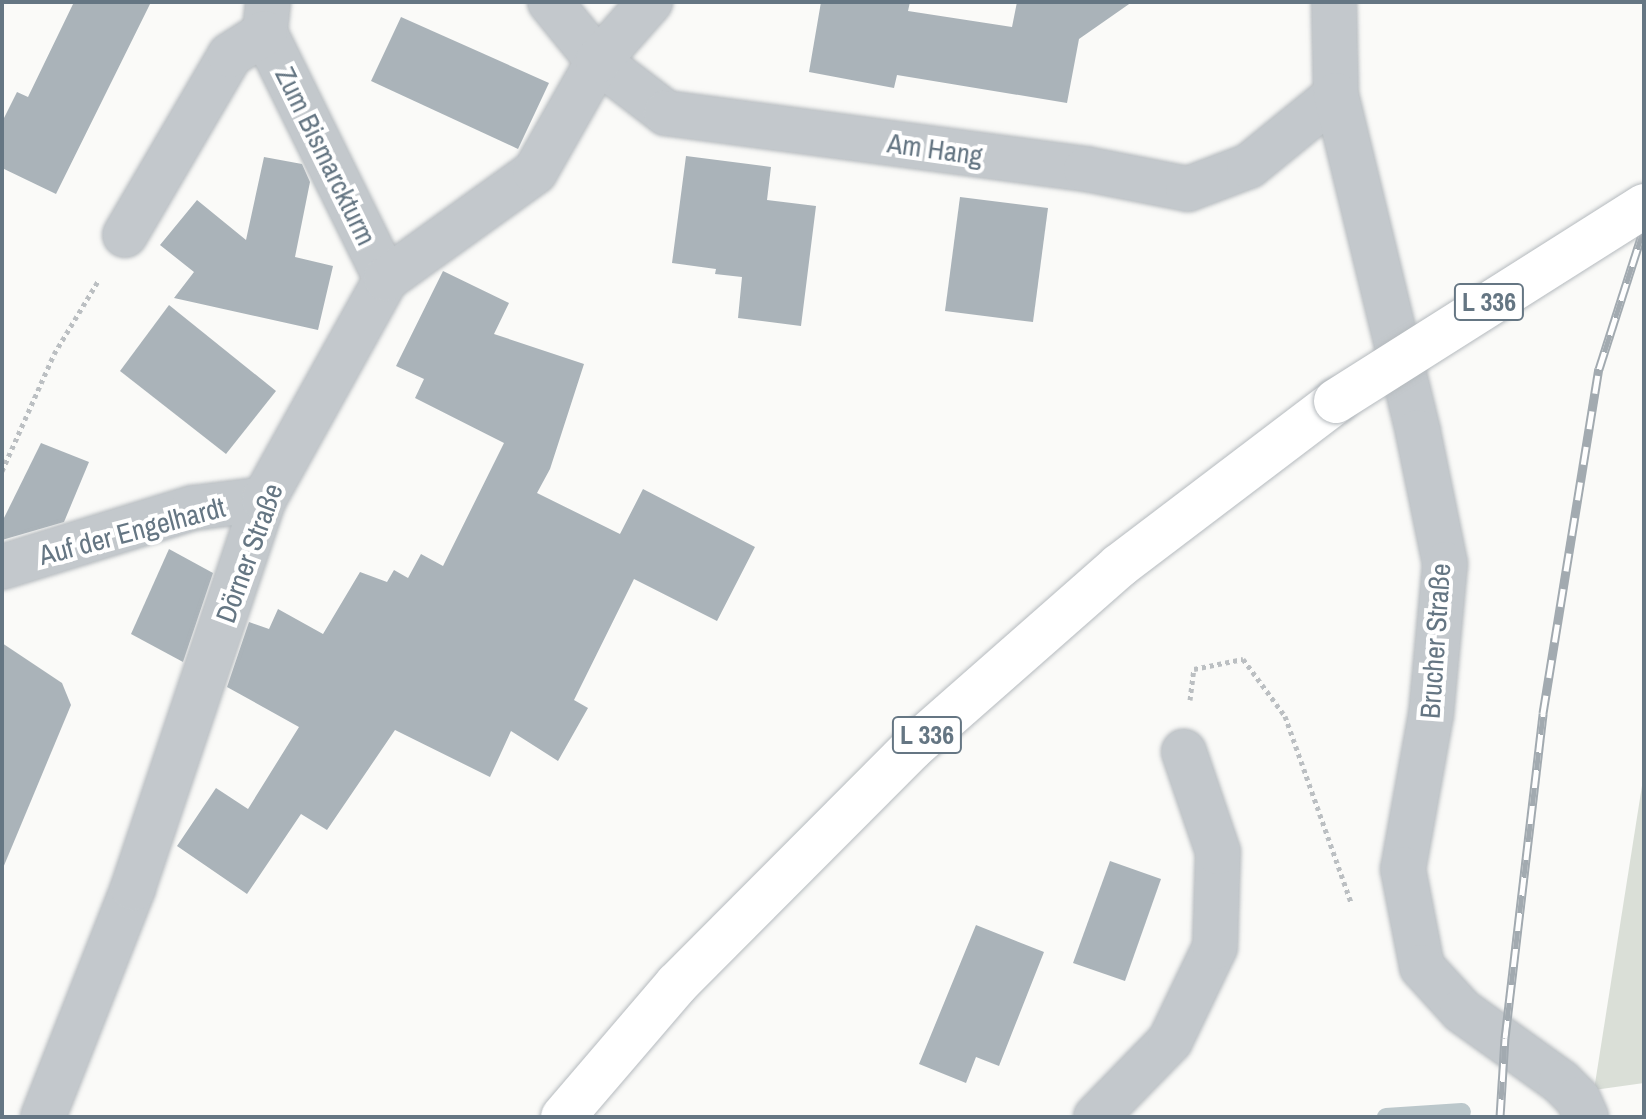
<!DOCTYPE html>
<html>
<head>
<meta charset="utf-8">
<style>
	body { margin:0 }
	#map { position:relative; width:1646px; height:1119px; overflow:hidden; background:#fafaf8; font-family:"Archivo Narrow",sans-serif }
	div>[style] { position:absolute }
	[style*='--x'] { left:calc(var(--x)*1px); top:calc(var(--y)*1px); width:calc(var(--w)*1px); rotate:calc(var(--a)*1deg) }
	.green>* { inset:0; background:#dadfd7 }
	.stream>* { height:18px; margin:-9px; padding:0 9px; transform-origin:9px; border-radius:9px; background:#bbc7cb }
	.building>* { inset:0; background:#aab3b9 }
	.path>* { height:5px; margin-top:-2.5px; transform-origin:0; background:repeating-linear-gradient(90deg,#bbbfc2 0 4px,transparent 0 8px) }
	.roads { filter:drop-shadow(0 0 2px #b5babe) drop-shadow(0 0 2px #b5babe) }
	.street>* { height:44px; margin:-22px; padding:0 22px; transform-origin:22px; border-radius:22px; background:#c3c8cc }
	.primary>* { height:44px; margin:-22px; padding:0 22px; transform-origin:22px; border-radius:22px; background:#fff }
	.rail>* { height:9px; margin-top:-4.5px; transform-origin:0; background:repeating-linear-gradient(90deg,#fff 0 18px,#a2aab0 0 36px); box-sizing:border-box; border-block:2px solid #a2aab0 }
	.bridges { filter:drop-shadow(0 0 2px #b5babe) drop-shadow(0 0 2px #b5babe) }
	.primary-bridge>* { height:44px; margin:-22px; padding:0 22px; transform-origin:22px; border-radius:22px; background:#fff }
	span { translate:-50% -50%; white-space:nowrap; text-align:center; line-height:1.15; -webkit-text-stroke:8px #fff; paint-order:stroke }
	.shield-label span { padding:2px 6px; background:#fff; border:2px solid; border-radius:6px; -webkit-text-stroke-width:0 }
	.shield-label { font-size:26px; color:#657683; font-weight:700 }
	.street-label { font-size:28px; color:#657683 }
	.frame { position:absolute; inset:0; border:4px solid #657683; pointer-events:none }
</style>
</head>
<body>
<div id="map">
	<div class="green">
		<i style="clip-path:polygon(1644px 773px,1644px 1083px,1594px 1090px)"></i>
	</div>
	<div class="stream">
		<i style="--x:1386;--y:1117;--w:76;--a:-3.8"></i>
	</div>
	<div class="building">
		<i style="clip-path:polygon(74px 2px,151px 2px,56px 194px,2px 168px,2px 122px,17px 92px,28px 97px)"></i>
		<i style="clip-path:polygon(821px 2px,910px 2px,908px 11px,1012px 27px,1017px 2px,1132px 2px,1079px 39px,1067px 103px,897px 75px,894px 88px,809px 72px)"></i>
		<i style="clip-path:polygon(401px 17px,549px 83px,518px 149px,371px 81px)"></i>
		<i style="clip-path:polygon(686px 156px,771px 167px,767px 200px,816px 206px,801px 326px,738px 318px,742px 277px,715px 274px,716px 269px,672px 263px)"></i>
		<i style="clip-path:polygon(264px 157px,302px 164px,310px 182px,295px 257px,333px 266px,318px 330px,174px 298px,194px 272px,160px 245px,197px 200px,246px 240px)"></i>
		<i style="clip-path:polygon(960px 197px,1048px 208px,1033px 322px,945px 311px)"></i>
		<i style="clip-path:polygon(443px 271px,509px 303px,494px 334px,584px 364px,550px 469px,537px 493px,620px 534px,643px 489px,755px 547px,717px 621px,634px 579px,574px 700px,588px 708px,558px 761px,511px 731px,490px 777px,395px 730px,327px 830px,301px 814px,247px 894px,177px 846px,216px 788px,248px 809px,299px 727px,227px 687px,250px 619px,249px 622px,269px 629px,278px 609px,323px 634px,360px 572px,387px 582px,394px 570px,408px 578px,421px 554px,443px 566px,504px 443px,415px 398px,424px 379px,396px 366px)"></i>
		<i style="clip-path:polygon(169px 305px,276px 391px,226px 454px,120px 371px)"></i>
		<i style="clip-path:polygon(41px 443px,89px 462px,64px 522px,2px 540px,2px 522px)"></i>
		<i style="clip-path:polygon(169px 549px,213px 573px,183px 662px,131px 634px)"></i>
		<i style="clip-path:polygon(2px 643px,62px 683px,71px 705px,3px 868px)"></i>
		<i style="clip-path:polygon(1110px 861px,1161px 879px,1125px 981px,1073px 963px)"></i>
		<i style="clip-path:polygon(976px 925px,1044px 952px,999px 1066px,976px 1057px,966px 1083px,919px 1064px)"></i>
	</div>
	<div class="path">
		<i style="--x:2;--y:471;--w:128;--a:-66"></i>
		<i style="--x:54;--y:354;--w:85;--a:-58.9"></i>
		<i style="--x:1190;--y:700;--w:31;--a:-83"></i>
		<i style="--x:1194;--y:669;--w:50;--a:-11.5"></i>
		<i style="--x:1243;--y:659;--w:71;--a:53.6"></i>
		<i style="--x:1285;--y:716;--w:197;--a:70.5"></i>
	</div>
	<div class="roads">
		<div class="street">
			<i style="--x:268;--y:2;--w:31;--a:96"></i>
			<i style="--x:265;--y:33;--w:274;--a:63.8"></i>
			<i style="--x:550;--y:2;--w:76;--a:50.9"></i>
			<i style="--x:598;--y:61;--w:86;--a:37.4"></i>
			<i style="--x:666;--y:113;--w:424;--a:7.6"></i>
			<i style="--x:1086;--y:169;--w:104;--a:11.1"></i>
			<i style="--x:1188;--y:189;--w:65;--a:-20.7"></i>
			<i style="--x:1249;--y:166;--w:112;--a:-39.2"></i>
			<i style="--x:1334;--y:2;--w:93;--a:88.8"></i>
			<i style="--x:1336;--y:95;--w:347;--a:76.3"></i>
			<i style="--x:1418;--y:432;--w:135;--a:78.4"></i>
			<i style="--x:1445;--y:564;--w:151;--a:95.3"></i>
			<i style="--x:1431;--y:714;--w:158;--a:100.2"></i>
			<i style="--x:1403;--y:869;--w:100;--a:79"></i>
			<i style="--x:1422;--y:967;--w:59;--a:47.7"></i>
			<i style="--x:1462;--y:1011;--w:122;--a:35.6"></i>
			<i style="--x:1561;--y:1082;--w:24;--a:45"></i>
			<i style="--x:1578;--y:1099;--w:20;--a:66"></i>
			<i style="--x:125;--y:235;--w:208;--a:-59.7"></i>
			<i style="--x:230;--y:55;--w:41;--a:-32.2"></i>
			<i style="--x:2;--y:567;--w:200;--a:-17.2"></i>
			<i style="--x:193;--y:508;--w:72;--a:-7.2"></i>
			<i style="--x:43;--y:1117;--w:246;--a:-68.5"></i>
			<i style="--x:133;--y:888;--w:410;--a:-71.4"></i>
			<i style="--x:264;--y:499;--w:252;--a:-61"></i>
			<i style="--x:386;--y:279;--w:183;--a:-35.7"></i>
			<i style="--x:535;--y:172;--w:128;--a:-60.4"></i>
			<i style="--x:598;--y:61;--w:79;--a:-48.6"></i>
			<i style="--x:1096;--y:1117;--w:106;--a:-45.8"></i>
			<i style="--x:1170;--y:1041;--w:104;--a:-64.4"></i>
			<i style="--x:1215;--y:947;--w:95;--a:-88.2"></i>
			<i style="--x:1218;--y:852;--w:106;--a:-108.8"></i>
		</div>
		<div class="primary">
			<i style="--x:563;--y:1117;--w:175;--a:-49.4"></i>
			<i style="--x:677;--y:984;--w:333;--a:-45.1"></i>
			<i style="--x:912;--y:748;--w:276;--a:-41.3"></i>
			<i style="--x:1119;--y:566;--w:273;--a:-37.2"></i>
		</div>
	</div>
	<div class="rail">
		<i style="--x:1500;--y:1117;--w:79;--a:-86.4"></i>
		<i style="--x:1505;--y:1038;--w:327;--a:-83.3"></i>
		<i style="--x:1543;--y:713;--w:349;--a:-80.8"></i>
		<i style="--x:1599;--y:369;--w:148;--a:-72.3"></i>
	</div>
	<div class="bridges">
		<div class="primary-bridge">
			<i style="--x:1336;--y:401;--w:365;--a:-32.3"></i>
		</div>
	</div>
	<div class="shield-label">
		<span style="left:1489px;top:302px">L 336</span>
		<span style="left:927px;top:735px">L 336</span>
	</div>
	<div class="street-label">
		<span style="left:935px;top:149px;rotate:8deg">Am Hang</span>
		<span style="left:326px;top:156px;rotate:64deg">Zum Bismarckturm</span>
		<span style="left:132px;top:531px;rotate:-15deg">Auf der Engelhardt</span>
		<span style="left:249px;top:553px;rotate:-70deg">Dörner Straße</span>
		<span style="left:1435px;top:641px;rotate:-86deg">Brucher Straße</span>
	</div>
	<div class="frame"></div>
</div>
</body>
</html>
